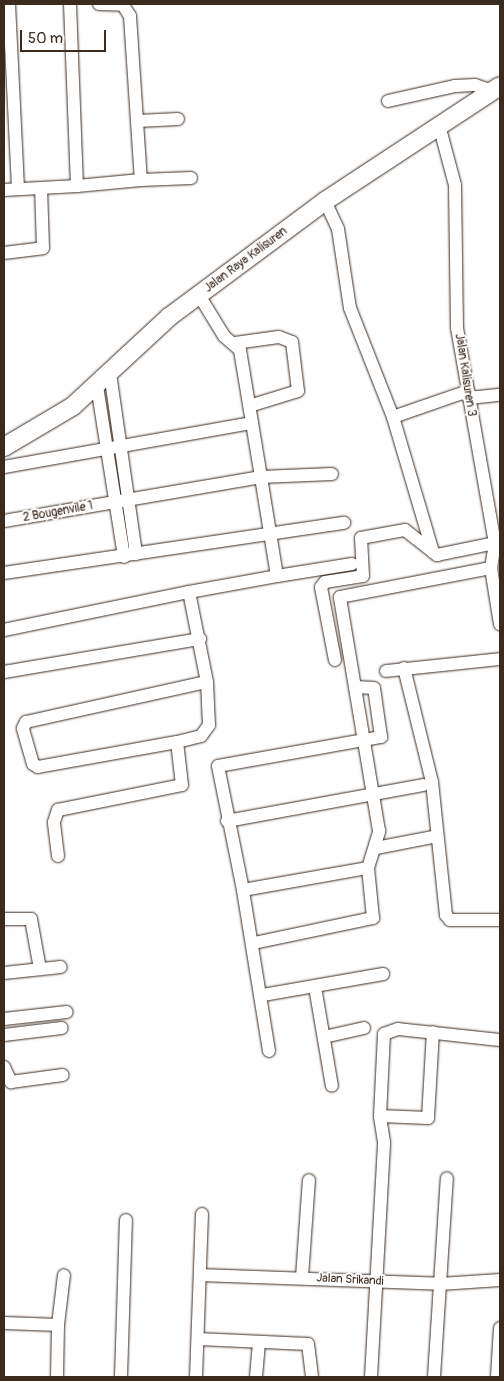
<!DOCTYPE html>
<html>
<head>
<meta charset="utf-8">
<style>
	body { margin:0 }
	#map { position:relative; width:504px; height:1381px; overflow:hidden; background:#fff; font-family:Pangolin,sans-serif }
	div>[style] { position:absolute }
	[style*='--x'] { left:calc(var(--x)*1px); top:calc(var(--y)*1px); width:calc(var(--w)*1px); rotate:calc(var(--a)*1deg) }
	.roads { filter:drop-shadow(0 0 1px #3b2a1e) drop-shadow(0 0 1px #3b2a1e) }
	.street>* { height:12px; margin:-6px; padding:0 6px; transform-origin:6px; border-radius:6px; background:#fff }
	.secondary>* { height:18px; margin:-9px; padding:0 9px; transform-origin:9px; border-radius:9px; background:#fff }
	span { translate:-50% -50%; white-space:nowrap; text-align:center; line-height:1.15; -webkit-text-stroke:4px #fff; paint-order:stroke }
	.street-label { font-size:12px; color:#3b2a1e }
	.frame { position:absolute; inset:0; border:5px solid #3b2a1e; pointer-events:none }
	.scale { position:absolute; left:20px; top:30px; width:86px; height:22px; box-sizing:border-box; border:2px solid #3b2a1e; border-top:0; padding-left:6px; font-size:15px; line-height:18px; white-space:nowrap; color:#3b2a1e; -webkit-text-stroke:4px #fff; paint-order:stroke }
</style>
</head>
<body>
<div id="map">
	<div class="roads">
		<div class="street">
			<i style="--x:9;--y:4;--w:185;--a:87.2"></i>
			<i style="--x:99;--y:4;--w:24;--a:2"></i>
			<i style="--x:123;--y:5;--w:13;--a:58"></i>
			<i style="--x:130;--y:16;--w:164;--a:86.2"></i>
			<i style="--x:141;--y:180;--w:50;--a:-2.3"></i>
			<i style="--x:388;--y:101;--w:69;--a:-12.6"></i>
			<i style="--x:455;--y:86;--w:20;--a:-3"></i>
			<i style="--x:475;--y:85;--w:18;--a:19"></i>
			<i style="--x:138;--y:121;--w:40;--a:-2.9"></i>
			<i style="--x:439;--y:125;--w:62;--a:75.1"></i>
			<i style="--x:455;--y:185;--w:143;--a:89.2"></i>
			<i style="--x:457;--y:328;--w:218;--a:80"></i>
			<i style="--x:495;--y:543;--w:25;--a:99"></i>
			<i style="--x:491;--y:568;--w:57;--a:80.9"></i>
			<i style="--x:77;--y:186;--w:64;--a:-5.4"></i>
			<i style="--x:4;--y:190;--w:73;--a:-3.1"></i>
			<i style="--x:77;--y:186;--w:182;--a:-92.2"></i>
			<i style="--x:325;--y:201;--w:31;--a:65"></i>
			<i style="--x:338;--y:229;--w:80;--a:81.4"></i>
			<i style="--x:350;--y:308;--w:117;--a:68.5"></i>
			<i style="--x:393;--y:417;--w:141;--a:73.5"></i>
			<i style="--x:4;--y:253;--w:39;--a:-7"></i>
			<i style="--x:43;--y:248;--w:59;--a:-91.9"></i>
			<i style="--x:235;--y:343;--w:44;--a:-7.8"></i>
			<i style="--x:279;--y:337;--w:14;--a:21"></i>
			<i style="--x:292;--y:342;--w:49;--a:83"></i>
			<i style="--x:298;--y:391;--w:51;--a:163"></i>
			<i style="--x:110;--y:373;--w:183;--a:81.8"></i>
			<i style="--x:97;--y:386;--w:173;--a:81"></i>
			<i style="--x:469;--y:398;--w:31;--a:-6"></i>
			<i style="--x:393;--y:417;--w:79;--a:-19.1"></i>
			<i style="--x:4;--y:467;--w:252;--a:-10.1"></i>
			<i style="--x:4;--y:521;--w:261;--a:-9.7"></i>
			<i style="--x:261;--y:477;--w:129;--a:-99.4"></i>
			<i style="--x:240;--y:350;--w:21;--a:-139"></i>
			<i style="--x:224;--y:336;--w:48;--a:-121.4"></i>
			<i style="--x:4;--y:573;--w:344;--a:-8.4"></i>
			<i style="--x:277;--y:576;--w:76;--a:-9.1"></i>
			<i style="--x:4;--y:630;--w:189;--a:-11.6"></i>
			<i style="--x:335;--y:660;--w:74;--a:-100.9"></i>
			<i style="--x:321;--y:587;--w:6;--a:-51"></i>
			<i style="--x:325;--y:582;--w:38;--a:-9"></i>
			<i style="--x:363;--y:576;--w:38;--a:-93"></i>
			<i style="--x:361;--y:538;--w:45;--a:-10.3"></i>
			<i style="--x:405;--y:530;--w:41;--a:38"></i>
			<i style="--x:437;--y:555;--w:59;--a:-11.7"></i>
			<i style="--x:404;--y:668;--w:117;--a:76.2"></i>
			<i style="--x:432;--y:782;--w:134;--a:84"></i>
			<i style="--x:446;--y:915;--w:6;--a:51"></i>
			<i style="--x:450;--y:920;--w:50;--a:0"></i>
			<i style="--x:386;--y:671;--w:115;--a:-6"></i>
			<i style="--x:4;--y:672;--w:199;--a:-9.6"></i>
			<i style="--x:177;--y:742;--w:141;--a:169.8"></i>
			<i style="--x:38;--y:767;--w:6;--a:-149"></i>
			<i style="--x:33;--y:764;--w:37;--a:-106"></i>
			<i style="--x:23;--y:728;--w:7;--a:-63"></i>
			<i style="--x:26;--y:722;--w:185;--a:-12.5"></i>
			<i style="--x:227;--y:821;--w:199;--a:-10.4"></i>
			<i style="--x:376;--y:848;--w:57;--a:-11.1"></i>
			<i style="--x:58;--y:856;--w:34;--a:-97"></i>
			<i style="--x:54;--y:822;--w:13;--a:-72"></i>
			<i style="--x:58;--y:810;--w:126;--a:-11.4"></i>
			<i style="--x:182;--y:785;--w:43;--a:-96.6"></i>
			<i style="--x:177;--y:742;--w:25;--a:-14"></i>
			<i style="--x:201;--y:736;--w:14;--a:-54"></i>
			<i style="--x:209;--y:725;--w:43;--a:-92.7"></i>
			<i style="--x:207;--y:682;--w:92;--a:-101.3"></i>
			<i style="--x:189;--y:592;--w:89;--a:-10.3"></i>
			<i style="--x:277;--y:576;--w:100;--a:-99.2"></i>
			<i style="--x:261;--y:477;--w:71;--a:-2.4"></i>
			<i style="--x:243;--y:890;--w:126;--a:-101.4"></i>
			<i style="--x:218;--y:766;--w:166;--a:-10.1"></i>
			<i style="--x:381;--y:737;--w:49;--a:-98.1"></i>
			<i style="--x:374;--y:688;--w:19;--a:-177"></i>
			<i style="--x:4;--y:919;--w:27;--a:0"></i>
			<i style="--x:31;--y:919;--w:51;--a:79.8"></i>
			<i style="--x:254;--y:943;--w:122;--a:-11.9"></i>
			<i style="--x:373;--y:918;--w:50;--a:-95.7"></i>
			<i style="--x:368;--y:868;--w:39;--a:-73"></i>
			<i style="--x:379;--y:831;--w:237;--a:-99.5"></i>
			<i style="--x:340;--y:597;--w:154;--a:-10.9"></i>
			<i style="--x:4;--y:973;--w:57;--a:-6"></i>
			<i style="--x:315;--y:987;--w:100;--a:80.3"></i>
			<i style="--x:263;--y:995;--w:122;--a:-9.9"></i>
			<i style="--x:4;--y:1019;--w:63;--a:-6.3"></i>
			<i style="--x:4;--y:1035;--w:58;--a:-6.9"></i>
			<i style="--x:324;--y:1037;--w:41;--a:-12.7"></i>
			<i style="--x:269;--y:1051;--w:163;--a:-99.2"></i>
			<i style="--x:243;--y:890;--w:127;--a:-10"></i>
			<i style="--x:4;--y:1067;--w:17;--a:65"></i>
			<i style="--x:11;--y:1082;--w:52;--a:-7.7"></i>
			<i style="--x:380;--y:1116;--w:48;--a:2.4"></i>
			<i style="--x:428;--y:1118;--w:86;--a:-86.7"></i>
			<i style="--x:200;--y:1275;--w:240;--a:2.1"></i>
			<i style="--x:440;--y:1284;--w:60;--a:-3.8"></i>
			<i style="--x:302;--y:1277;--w:97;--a:-85.9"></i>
			<i style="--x:4;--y:1323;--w:54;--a:2.1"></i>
			<i style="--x:58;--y:1325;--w:52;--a:91.1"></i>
			<i style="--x:58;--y:1325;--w:50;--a:-83.2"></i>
			<i style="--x:198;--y:1339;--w:110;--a:2.6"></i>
			<i style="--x:308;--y:1344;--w:33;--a:83"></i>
			<i style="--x:121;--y:1377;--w:157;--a:-88.2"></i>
			<i style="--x:196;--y:1377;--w:163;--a:-87.9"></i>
			<i style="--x:256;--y:1377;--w:35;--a:-85"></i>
			<i style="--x:371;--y:1377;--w:235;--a:-86.8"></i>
			<i style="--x:384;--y:1142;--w:26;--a:-99"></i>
			<i style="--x:380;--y:1116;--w:82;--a:-87.2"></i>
			<i style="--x:384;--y:1034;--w:15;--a:-20"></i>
			<i style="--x:398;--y:1029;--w:103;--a:6.2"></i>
			<i style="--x:434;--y:1377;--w:199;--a:-86.3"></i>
			<i style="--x:497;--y:1377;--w:49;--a:-86.5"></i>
		</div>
		<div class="secondary">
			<i style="--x:4;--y:447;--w:80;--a:-30.7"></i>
			<i style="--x:73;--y:406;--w:131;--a:-42.8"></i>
			<i style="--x:169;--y:317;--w:194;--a:-36.6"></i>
			<i style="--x:325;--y:201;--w:209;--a:-33.3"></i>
		</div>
	</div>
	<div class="street-label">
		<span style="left:246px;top:260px;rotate:-37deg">Jalan Raya Kalisuren</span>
		<span style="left:465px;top:375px;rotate:81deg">Jalan Kalisuren 3</span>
		<span style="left:58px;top:512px;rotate:-10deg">2 Bougenvile 1</span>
		<span style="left:350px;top:1280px;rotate:3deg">Jalan Srikandi</span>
	</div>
	<div class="frame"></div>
	<div class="scale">50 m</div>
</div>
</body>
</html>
